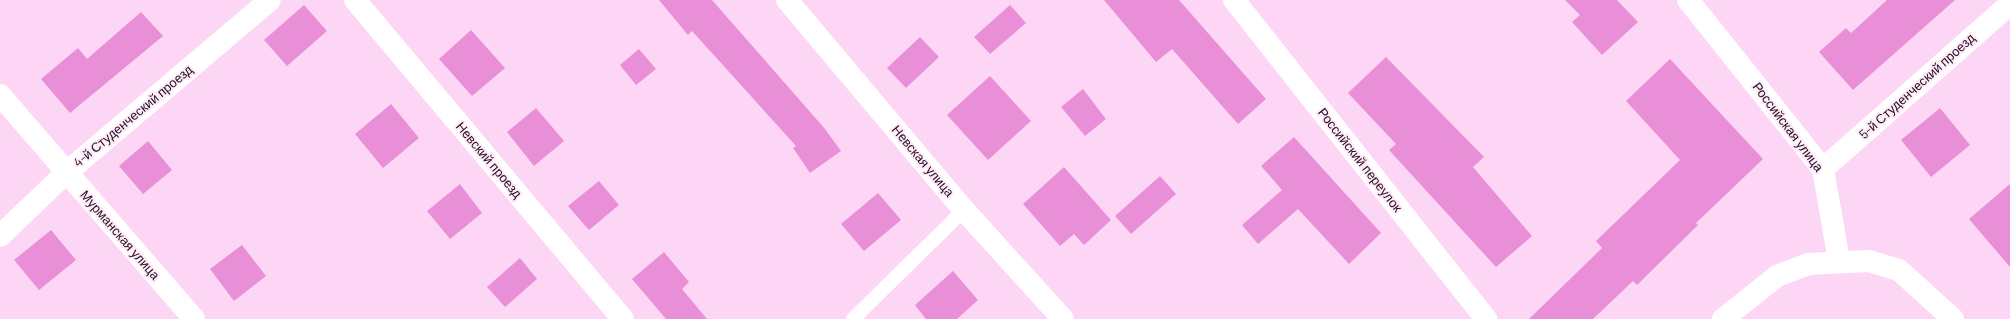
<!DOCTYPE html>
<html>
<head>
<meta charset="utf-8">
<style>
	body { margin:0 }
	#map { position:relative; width:2010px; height:319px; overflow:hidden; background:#fed6f5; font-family:Barlow,sans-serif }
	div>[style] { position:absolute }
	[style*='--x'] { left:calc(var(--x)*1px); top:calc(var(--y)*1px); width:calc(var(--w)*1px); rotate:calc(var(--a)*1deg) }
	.building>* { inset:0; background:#e88fd7 }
	.lane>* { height:14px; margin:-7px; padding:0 7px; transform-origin:7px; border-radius:7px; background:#fff }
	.street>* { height:22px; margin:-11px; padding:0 11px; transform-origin:11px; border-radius:11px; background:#fff }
	.secondary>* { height:22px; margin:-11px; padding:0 11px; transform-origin:11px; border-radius:11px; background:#fff }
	span { translate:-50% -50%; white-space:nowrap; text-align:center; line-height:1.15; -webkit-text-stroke:4px #ffebfa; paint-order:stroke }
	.street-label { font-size:13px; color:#1f0e1c }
</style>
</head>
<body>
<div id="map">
	<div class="building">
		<i style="clip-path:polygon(659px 0,712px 0,825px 129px,841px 151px,810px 173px,793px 148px,796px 146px,692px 31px,688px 35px)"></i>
		<i style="clip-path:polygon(1104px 0,1179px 0,1266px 99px,1238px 124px,1172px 49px,1156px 62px)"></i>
		<i style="clip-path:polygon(1565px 0,1617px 0,1638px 22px,1602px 55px,1572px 22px,1580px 15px)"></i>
		<i style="clip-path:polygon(1887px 0,1955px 0,1853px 90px,1819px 52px,1846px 28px,1851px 33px)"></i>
		<i style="clip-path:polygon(304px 5px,327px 31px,287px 66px,264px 40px)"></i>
		<i style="clip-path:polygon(1010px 5px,1026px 23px,990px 54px,974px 37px)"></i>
		<i style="clip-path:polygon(141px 12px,163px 36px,70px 113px,41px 79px,78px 48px,87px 59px)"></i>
		<i style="clip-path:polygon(471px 30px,505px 68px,472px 96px,439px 59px)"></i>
		<i style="clip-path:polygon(920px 37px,939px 57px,906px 88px,887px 68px)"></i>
		<i style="clip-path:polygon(639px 49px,656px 69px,636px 85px,620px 65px)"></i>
		<i style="clip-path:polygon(1386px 57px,1484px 157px,1473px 167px,1532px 236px,1496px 267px,1389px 150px,1396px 144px,1348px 93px)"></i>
		<i style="clip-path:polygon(1670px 59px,1763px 159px,1696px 223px,1698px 225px,1637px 285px,1633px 281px,1593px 319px,1529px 319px,1602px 248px,1596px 241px,1680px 160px,1626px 101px)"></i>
		<i style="clip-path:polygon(990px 76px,1031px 121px,988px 160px,947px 115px)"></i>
		<i style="clip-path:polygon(1083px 89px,1106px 119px,1085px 136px,1061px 107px)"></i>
		<i style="clip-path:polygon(391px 104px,419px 138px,383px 168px,355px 134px)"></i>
		<i style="clip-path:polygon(536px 108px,564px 141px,534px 166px,507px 132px)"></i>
		<i style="clip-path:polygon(1940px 108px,1970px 145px,1931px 177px,1901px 140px)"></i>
		<i style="clip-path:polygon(1294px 137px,1381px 233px,1349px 264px,1298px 209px,1258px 244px,1242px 225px,1282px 190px,1261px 166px)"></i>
		<i style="clip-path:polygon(148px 141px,172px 170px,143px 194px,119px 166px)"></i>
		<i style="clip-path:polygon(1064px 167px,1111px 220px,1084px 245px,1074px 234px,1060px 246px,1023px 204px)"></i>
		<i style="clip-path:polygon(1160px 176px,1176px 194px,1131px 234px,1115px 216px)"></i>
		<i style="clip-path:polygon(599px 181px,619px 205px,589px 230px,568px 206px)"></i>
		<i style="clip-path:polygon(460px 184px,482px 213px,450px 239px,427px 211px)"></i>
		<i style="clip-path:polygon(2010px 184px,2010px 267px,1969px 219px)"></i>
		<i style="clip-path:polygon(878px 193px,901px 220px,864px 251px,841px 224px)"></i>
		<i style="clip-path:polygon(51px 230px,76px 260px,39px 290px,14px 260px)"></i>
		<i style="clip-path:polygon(242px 245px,266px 276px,234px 301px,210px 269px)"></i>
		<i style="clip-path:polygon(664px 252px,689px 282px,682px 289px,707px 319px,666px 319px,632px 279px)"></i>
		<i style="clip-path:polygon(520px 258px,537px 279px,505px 307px,487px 287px)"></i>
		<i style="clip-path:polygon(953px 271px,978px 300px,957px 319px,926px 319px,915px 305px)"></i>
	</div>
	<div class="lane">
		<i style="--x:853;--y:319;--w:156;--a:-44.5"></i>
	</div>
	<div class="street">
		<i style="--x:355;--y:0;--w:417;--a:50"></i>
		<i style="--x:787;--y:0;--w:275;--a:49.9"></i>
		<i style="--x:964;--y:210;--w:147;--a:47.8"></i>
		<i style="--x:1234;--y:0;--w:407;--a:51.7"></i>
		<i style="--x:1688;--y:0;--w:216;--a:51.4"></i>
		<i style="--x:1823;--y:169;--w:93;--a:80.1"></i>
		<i style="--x:0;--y:95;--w:296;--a:49.1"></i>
		<i style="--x:1823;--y:169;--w:249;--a:-41.4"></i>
		<i style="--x:0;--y:236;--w:91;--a:-43.7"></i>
		<i style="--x:66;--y:173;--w:267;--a:-40.3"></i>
	</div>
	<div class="secondary">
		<i style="--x:1723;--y:319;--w:69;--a:-38.5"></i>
		<i style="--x:1777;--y:276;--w:33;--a:-21"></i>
		<i style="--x:1808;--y:264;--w:61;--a:-2.8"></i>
		<i style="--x:1869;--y:261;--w:31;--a:17"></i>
		<i style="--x:1899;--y:270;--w:73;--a:42.2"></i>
	</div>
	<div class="street-label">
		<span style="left:1917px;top:86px;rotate:-42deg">5-й Студенческий проезд</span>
		<span style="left:133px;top:116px;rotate:-40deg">4-й Студенческий проезд</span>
		<span style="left:1788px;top:127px;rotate:53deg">Российская улица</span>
		<span style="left:489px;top:160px;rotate:50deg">Невский проезд</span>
		<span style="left:1360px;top:160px;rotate:52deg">Российский переулок</span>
		<span style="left:923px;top:161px;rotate:50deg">Невская улица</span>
		<span style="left:120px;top:235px;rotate:49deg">Мурманская улица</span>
	</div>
</div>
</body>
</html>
